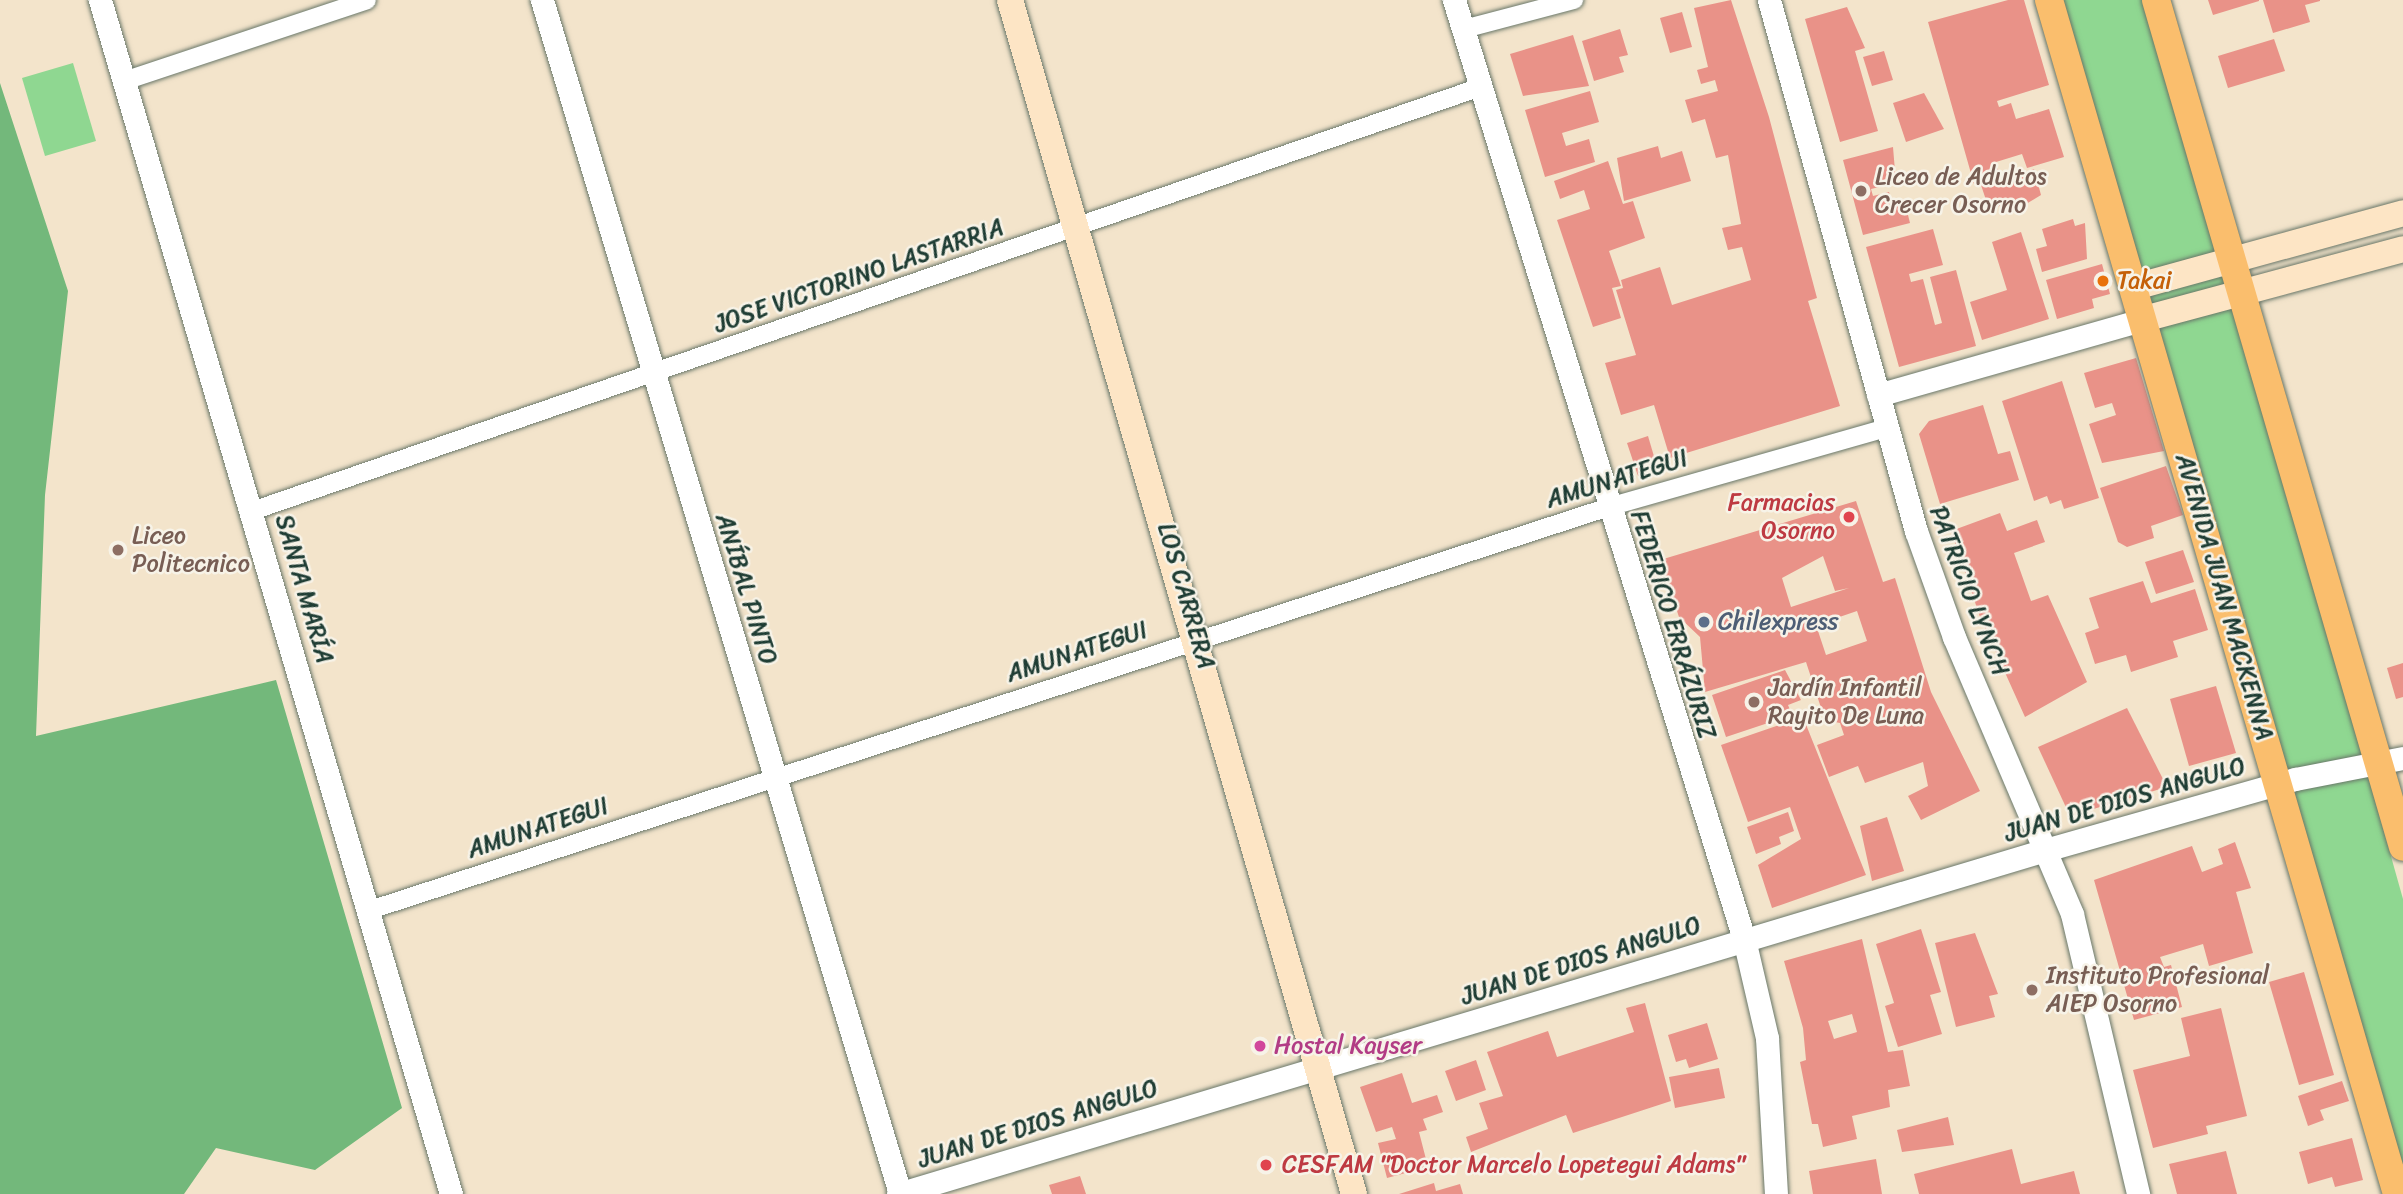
<!DOCTYPE html>
<html>
<head>
<meta charset="utf-8">
<style>
	body { margin:0 }
	#map { position:relative; width:2403px; height:1194px; overflow:hidden; background:#f3e4cb; font-family:Sriracha,sans-serif }
	div>[style] { position:absolute }
	[style*='--x'] { left:calc(var(--x)*1px); top:calc(var(--y)*1px); width:calc(var(--w)*1px); rotate:calc(var(--a)*1deg) }
	.green>* { inset:0; background:#8fd791 }
	.forest>* { inset:0; background:#73b87b }
	.building>* { inset:0; background:#e99288 }
	.roads { filter:drop-shadow(0 0 2px #697769) drop-shadow(0 0 2px #697769) }
	.minor>* { height:18px; margin:-9px; padding:0 9px; transform-origin:9px; border-radius:9px; background:#fff }
	.tertiary>* { height:23px; margin:-11.5px; padding:0 11.5px; transform-origin:11.5px; border-radius:11.5px; background:#fff }
	.secondary>* { height:26px; margin:-13px; padding:0 13px; transform-origin:13px; border-radius:13px; background:#fde5c5 }
	.primary>* { height:28px; margin:-14px; padding:0 14px; transform-origin:14px; border-radius:14px; background:#fabe6d }
	.dots>* { width:19px; height:19px; translate:-50% -50%; box-sizing:border-box; border:4px solid #f7f3e8; border-radius:50% }
	span { translate:-50% -50%; white-space:nowrap; text-align:center; line-height:1.15; -webkit-text-stroke:5px #f7f3e8; paint-order:stroke }
	.education-label { font-size:24px; color:#785e54 }
	.left { translate:0 -50%; text-align:left }
	.street-label { font-size:24px; color:#1f3d34 }
	.food-label { font-size:24px; color:#c56008 }
	.health-label { font-size:24px; color:#be3a42 }
	.right { translate:-100% -50%; text-align:right }
	.service-label { font-size:24px; color:#4e5e75 }
	.hotel-label { font-size:24px; color:#b23c85 }
</style>
</head>
<body>
<div id="map">
	<div class="green">
		<i style="clip-path:polygon(2059px 0,2150px 0,2403px 899px,2403px 1194px)"></i>
		<i style="clip-path:polygon(73px 63px,96px 141px,45px 156px,22px 78px)"></i>
	</div>
	<div class="forest">
		<i style="clip-path:polygon(0 83px,68px 291px,45px 495px,36px 736px,276px 680px,402px 1108px,315px 1170px,216px 1148px,184px 1194px,0 1194px)"></i>
	</div>
	<div class="building">
		<i style="clip-path:polygon(1731px 0,1769px 117px,1817px 298px,1808px 301px,1840px 406px,1670px 458px,1654px 405px,1621px 415px,1605px 363px,1636px 355px,1616px 290px,1623px 288px,1621px 280px,1660px 267px,1672px 305px,1751px 280px,1742px 247px,1728px 250px,1722px 228px,1741px 224px,1728px 155px,1716px 158px,1705px 119px,1692px 123px,1685px 100px,1718px 91px,1715px 80px,1701px 84px,1697px 70px,1708px 67px,1694px 8px)"></i>
		<i style="clip-path:polygon(2008px 0,2024px 0,2049px 85px,1997px 101px,1999px 107px,2011px 103px,2016px 119px,2049px 109px,2064px 157px,2027px 168px,2022px 154px,1996px 162px,2000px 176px,1974px 184px,1928px 22px)"></i>
		<i style="clip-path:polygon(2208px 0,2259px 0,2259px 1px,2213px 15px)"></i>
		<i style="clip-path:polygon(2263px 0,2320px 0,2320px 1px,2305px 5px,2310px 22px,2273px 33px)"></i>
		<i style="clip-path:polygon(1847px 7px,1865px 48px,1855px 51px,1878px 131px,1840px 142px,1805px 19px)"></i>
		<i style="clip-path:polygon(1682px 12px,1692px 47px,1670px 53px,1660px 18px)"></i>
		<i style="clip-path:polygon(1620px 29px,1628px 55px,1619px 57px,1624px 72px,1594px 81px,1582px 41px)"></i>
		<i style="clip-path:polygon(1573px 35px,1589px 86px,1523px 96px,1510px 54px)"></i>
		<i style="clip-path:polygon(2274px 39px,2285px 71px,2228px 88px,2218px 56px)"></i>
		<i style="clip-path:polygon(1884px 51px,1893px 80px,1872px 86px,1863px 57px)"></i>
		<i style="clip-path:polygon(1590px 91px,1599px 122px,1562px 133px,1566px 146px,1589px 139px,1595px 162px,1545px 177px,1525px 110px)"></i>
		<i style="clip-path:polygon(1924px 93px,1944px 129px,1906px 142px,1893px 103px)"></i>
		<i style="clip-path:polygon(1658px 146px,1661px 158px,1682px 151px,1691px 181px,1624px 201px,1617px 158px)"></i>
		<i style="clip-path:polygon(1893px 147px,1896px 183px,1871px 189px,1873px 196px,1889px 192px,1892px 203px,1904px 199px,1910px 223px,1863px 235px,1843px 160px)"></i>
		<i style="clip-path:polygon(1608px 161px,1623px 204px,1633px 201px,1645px 238px,1609px 251px,1621px 286px,1612px 288px,1621px 318px,1593px 327px,1557px 220px,1590px 209px,1584px 190px,1560px 199px,1554px 181px)"></i>
		<i style="clip-path:polygon(2034px 169px,2041px 195px,2016px 210px,2014px 202px,1989px 209px,1981px 185px)"></i>
		<i style="clip-path:polygon(2073px 219px,2075px 226px,2085px 223px,2087px 259px,2042px 272px,2036px 249px,2047px 246px,2042px 229px)"></i>
		<i style="clip-path:polygon(1933px 229px,1943px 265px,1909px 274px,1911px 282px,1923px 279px,1935px 325px,1942px 323px,1930px 277px,1956px 270px,1976px 346px,1899px 367px,1866px 247px)"></i>
		<i style="clip-path:polygon(2021px 232px,2049px 319px,1982px 340px,1970px 302px,2007px 290px,1992px 242px)"></i>
		<i style="clip-path:polygon(2102px 264px,2110px 294px,2092px 299px,2094px 308px,2057px 319px,2046px 280px)"></i>
		<i style="clip-path:polygon(2136px 358px,2164px 451px,2102px 463px,2089px 424px,2116px 415px,2112px 403px,2095px 408px,2084px 373px)"></i>
		<i style="clip-path:polygon(2062px 381px,2099px 498px,2064px 509px,2061px 500px,2050px 504px,2047px 496px,2034px 501px,2002px 401px)"></i>
		<i style="clip-path:polygon(1983px 405px,1998px 454px,2010px 451px,2019px 480px,1940px 504px,1919px 434px,1929px 421px)"></i>
		<i style="clip-path:polygon(1648px 436px,1658px 470px,1638px 476px,1627px 443px)"></i>
		<i style="clip-path:polygon(2166px 466px,2183px 515px,2151px 526px,2154px 538px,2127px 547px,2118px 542px,2100px 488px)"></i>
		<i style="clip-path:polygon(evenodd,1856px 501px,1883px 582px,1895px 578px,1931px 692px,1980px 791px,1921px 820px,1908px 796px,1928px 786px,1923px 762px,1865px 783px,1858px 766px,1829px 777px,1817px 745px,1844px 735px,1840px 723px,1825px 720px,1806px 662px,1705px 692px,1700px 637px,1679px 617px,1660px 560px,1856px 501px,1823px 556px,1835px 591px,1849px 588px,1791px 607px,1782px 578px,1823px 556px,1856px 501px,1857px 611px,1867px 641px,1826px 655px,1816px 625px,1857px 611px)"></i>
		<i style="clip-path:polygon(2000px 513px,2007px 531px,2037px 520px,2045px 542px,2014px 553px,2031px 601px,2048px 595px,2087px 682px,2025px 717px,1980px 617px,1951px 531px)"></i>
		<i style="clip-path:polygon(2183px 550px,2194px 582px,2156px 594px,2145px 562px)"></i>
		<i style="clip-path:polygon(2143px 581px,2151px 603px,2195px 589px,2208px 630px,2173px 641px,2178px 657px,2131px 672px,2126px 655px,2095px 664px,2085px 633px,2099px 628px,2089px 598px)"></i>
		<i style="clip-path:polygon(2403px 663px,2403px 697px,2396px 699px,2387px 668px)"></i>
		<i style="clip-path:polygon(1785px 670px,1801px 700px,1788px 705px,1792px 715px,1726px 737px,1712px 695px)"></i>
		<i style="clip-path:polygon(2216px 686px,2236px 753px,2189px 766px,2170px 699px)"></i>
		<i style="clip-path:polygon(2127px 708px,2167px 787px,2070px 816px,2038px 747px)"></i>
		<i style="clip-path:polygon(1803px 717px,1866px 875px,1772px 908px,1758px 865px,1801px 839px,1790px 807px,1748px 822px,1721px 745px)"></i>
		<i style="clip-path:polygon(1788px 812px,1794px 831px,1779px 837px,1781px 844px,1756px 854px,1747px 827px)"></i>
		<i style="clip-path:polygon(1887px 817px,1904px 871px,1872px 881px,1860px 826px)"></i>
		<i style="clip-path:polygon(2235px 842px,2251px 888px,2236px 892px,2253px 953px,2209px 966px,2203px 944px,2160px 957px,2164px 967px,2171px 965px,2182px 1007px,2134px 1020px,2094px 880px,2192px 846px,2202px 872px,2223px 864px,2218px 849px)"></i>
		<i style="clip-path:polygon(1921px 929px,1941px 992px,1930px 995px,1942px 1034px,1898px 1047px,1885px 1006px,1894px 1003px,1876px 944px)"></i>
		<i style="clip-path:polygon(1975px 933px,1998px 994px,1989px 996px,1995px 1017px,1956px 1027px,1935px 943px)"></i>
		<i style="clip-path:polygon(evenodd,1862px 939px,1888px 1052px,1903px 1050px,1910px 1086px,1888px 1090px,1890px 1107px,1852px 1116px,1857px 1139px,1823px 1147px,1818px 1124px,1812px 1124px,1800px 1062px,1806px 1060px,1803px 1028px,1784px 961px,1862px 939px,1852px 1014px,1857px 1032px,1834px 1039px,1828px 1021px,1852px 1014px)"></i>
		<i style="clip-path:polygon(2304px 972px,2334px 1075px,2299px 1085px,2269px 982px)"></i>
		<i style="clip-path:polygon(1645px 1003px,1671px 1101px,1573px 1133px,1566px 1115px,1471px 1152px,1466px 1137px,1488px 1129px,1479px 1103px,1503px 1096px,1487px 1052px,1548px 1031px,1557px 1057px,1634px 1032px,1626px 1008px)"></i>
		<i style="clip-path:polygon(2221px 1008px,2247px 1116px,2206px 1126px,2208px 1134px,2153px 1148px,2133px 1070px,2190px 1056px,2181px 1018px)"></i>
		<i style="clip-path:polygon(1707px 1023px,1718px 1059px,1689px 1068px,1686px 1059px,1676px 1062px,1668px 1035px)"></i>
		<i style="clip-path:polygon(1476px 1060px,1486px 1090px,1456px 1101px,1445px 1071px)"></i>
		<i style="clip-path:polygon(1719px 1068px,1725px 1098px,1675px 1108px,1669px 1077px)"></i>
		<i style="clip-path:polygon(1402px 1073px,1412px 1103px,1437px 1095px,1443px 1112px,1423px 1119px,1427px 1130px,1419px 1132px,1428px 1167px,1387px 1178px,1378px 1143px,1396px 1139px,1392px 1127px,1376px 1132px,1360px 1087px)"></i>
		<i style="clip-path:polygon(2342px 1081px,2349px 1101px,2320px 1110px,2324px 1120px,2308px 1126px,2298px 1096px)"></i>
		<i style="clip-path:polygon(1948px 1117px,1954px 1145px,1902px 1152px,1897px 1130px)"></i>
		<i style="clip-path:polygon(2352px 1138px,2363px 1180px,2335px 1187px,2332px 1177px,2308px 1184px,2299px 1152px)"></i>
		<i style="clip-path:polygon(2012px 1149px,2021px 1184px,2074px 1171px,2080px 1194px,1919px 1194px,1914px 1174px)"></i>
		<i style="clip-path:polygon(2226px 1151px,2237px 1194px,2177px 1194px,2169px 1164px)"></i>
		<i style="clip-path:polygon(1876px 1159px,1882px 1194px,1813px 1194px,1809px 1171px)"></i>
		<i style="clip-path:polygon(1080px 1176px,1086px 1194px,1052px 1194px,1049px 1185px)"></i>
		<i style="clip-path:polygon(1434px 1183px,1436px 1191px,1460px 1184px,1463px 1194px,1399px 1194px)"></i>
	</div>
	<div class="roads">
		<div class="minor">
			<i style="--x:1464;--y:29;--w:114;--a:-14.8"></i>
			<i style="--x:124;--y:81;--w:256;--a:-18.4"></i>
			<i style="--x:255;--y:510;--w:1294;--a:-19.04"></i>
			<i style="--x:367;--y:911;--w:1306;--a:-18.02"></i>
			<i style="--x:1609;--y:507;--w:288;--a:-15.9"></i>
		</div>
		<div class="tertiary">
			<i style="--x:100;--y:0;--w:1245;--a:73.62"></i>
			<i style="--x:542;--y:0;--w:1246;--a:73.3"></i>
			<i style="--x:1454;--y:0;--w:983;--a:72.84"></i>
			<i style="--x:1744;--y:939;--w:102;--a:76.9"></i>
			<i style="--x:1767;--y:1038;--w:156;--a:86.7"></i>
			<i style="--x:1769;--y:0;--w:551;--a:74.53"></i>
			<i style="--x:1916;--y:531;--w:113;--a:70.3"></i>
			<i style="--x:1954;--y:637;--w:301;--a:66.9"></i>
			<i style="--x:2072;--y:914;--w:288;--a:76.7"></i>
			<i style="--x:1878;--y:395;--w:277;--a:-15.9"></i>
			<i style="--x:898;--y:1194;--w:1202;--a:-16.69"></i>
			<i style="--x:2049;--y:849;--w:256;--a:-15.9"></i>
			<i style="--x:2295;--y:779;--w:110;--a:-11"></i>
		</div>
		<div class="secondary">
			<i style="--x:1010;--y:0;--w:1243;--a:73.93"></i>
			<i style="--x:2135;--y:287;--w:278;--a:-15.4"></i>
			<i style="--x:2144;--y:319;--w:268;--a:-15.1"></i>
		</div>
		<div class="primary">
			<i style="--x:2049;--y:0;--w:1244;--a:73.75"></i>
			<i style="--x:2156;--y:0;--w:882;--a:73.74"></i>
		</div>
	</div>
	<div class="dots">
		<i style="left:1861px;top:191px;background:#8d6e63"></i>
		<i style="left:2103px;top:281px;background:#e8710a"></i>
		<i style="left:1849px;top:517px;background:#e0444e"></i>
		<i style="left:118px;top:550px;background:#8d6e63"></i>
		<i style="left:1704px;top:622px;background:#5c6f8a"></i>
		<i style="left:1754px;top:702px;background:#8d6e63"></i>
		<i style="left:2032px;top:990px;background:#8d6e63"></i>
		<i style="left:1260px;top:1046px;background:#d1479c"></i>
		<i style="left:1266px;top:1165px;background:#e0444e"></i>
	</div>
	<div class="education-label">
		<span class="left" style="left:1875px;top:191px">Liceo de Adultos<br>Crecer Osorno</span>
		<span class="left" style="left:132px;top:550px">Liceo<br>Politecnico</span>
		<span class="left" style="left:1768px;top:702px">Jardín Infantil<br>Rayito De Luna</span>
		<span class="left" style="left:2046px;top:990px">Instituto Profesional<br>AIEP Osorno</span>
	</div>
	<div class="street-label">
		<span style="left:859px;top:276px;rotate:-19deg">JOSE VICTORINO LASTARRIA</span>
		<span style="left:1617px;top:479px;rotate:-17deg">AMUNATEGUI</span>
		<span style="left:304px;top:589px;rotate:74deg">SANTA MARÍA</span>
		<span style="left:746px;top:589px;rotate:73deg">ANÍBAL PINTO</span>
		<span style="left:1969px;top:591px;rotate:69deg">PATRICIO LYNCH</span>
		<span style="left:1186px;top:596px;rotate:74deg">LOS CARRERA</span>
		<span style="left:2224px;top:597px;rotate:74deg">AVENIDA JUAN MACKENNA</span>
		<span style="left:1673px;top:625px;rotate:73deg">FEDERICO ERRÁZURIZ</span>
		<span style="left:1077px;top:652px;rotate:-18deg">AMUNATEGUI</span>
		<span style="left:2125px;top:800px;rotate:-16deg">JUAN DE DIOS ANGULO</span>
		<span style="left:538px;top:828px;rotate:-18deg">AMUNATEGUI</span>
		<span style="left:1581px;top:961px;rotate:-17deg">JUAN DE DIOS ANGULO</span>
		<span style="left:1038px;top:1124px;rotate:-17deg">JUAN DE DIOS ANGULO</span>
	</div>
	<div class="food-label">
		<span class="left" style="left:2117px;top:281px">Takai</span>
	</div>
	<div class="health-label">
		<span class="right" style="left:1835px;top:517px">Farmacias<br>Osorno</span>
		<span class="left" style="left:1282px;top:1165px">CESFAM "Doctor Marcelo Lopetegui Adams"</span>
	</div>
	<div class="service-label">
		<span class="left" style="left:1718px;top:622px">Chilexpress</span>
	</div>
	<div class="hotel-label">
		<span class="left" style="left:1274px;top:1046px">Hostal Kayser</span>
	</div>
</div>
</body>
</html>
